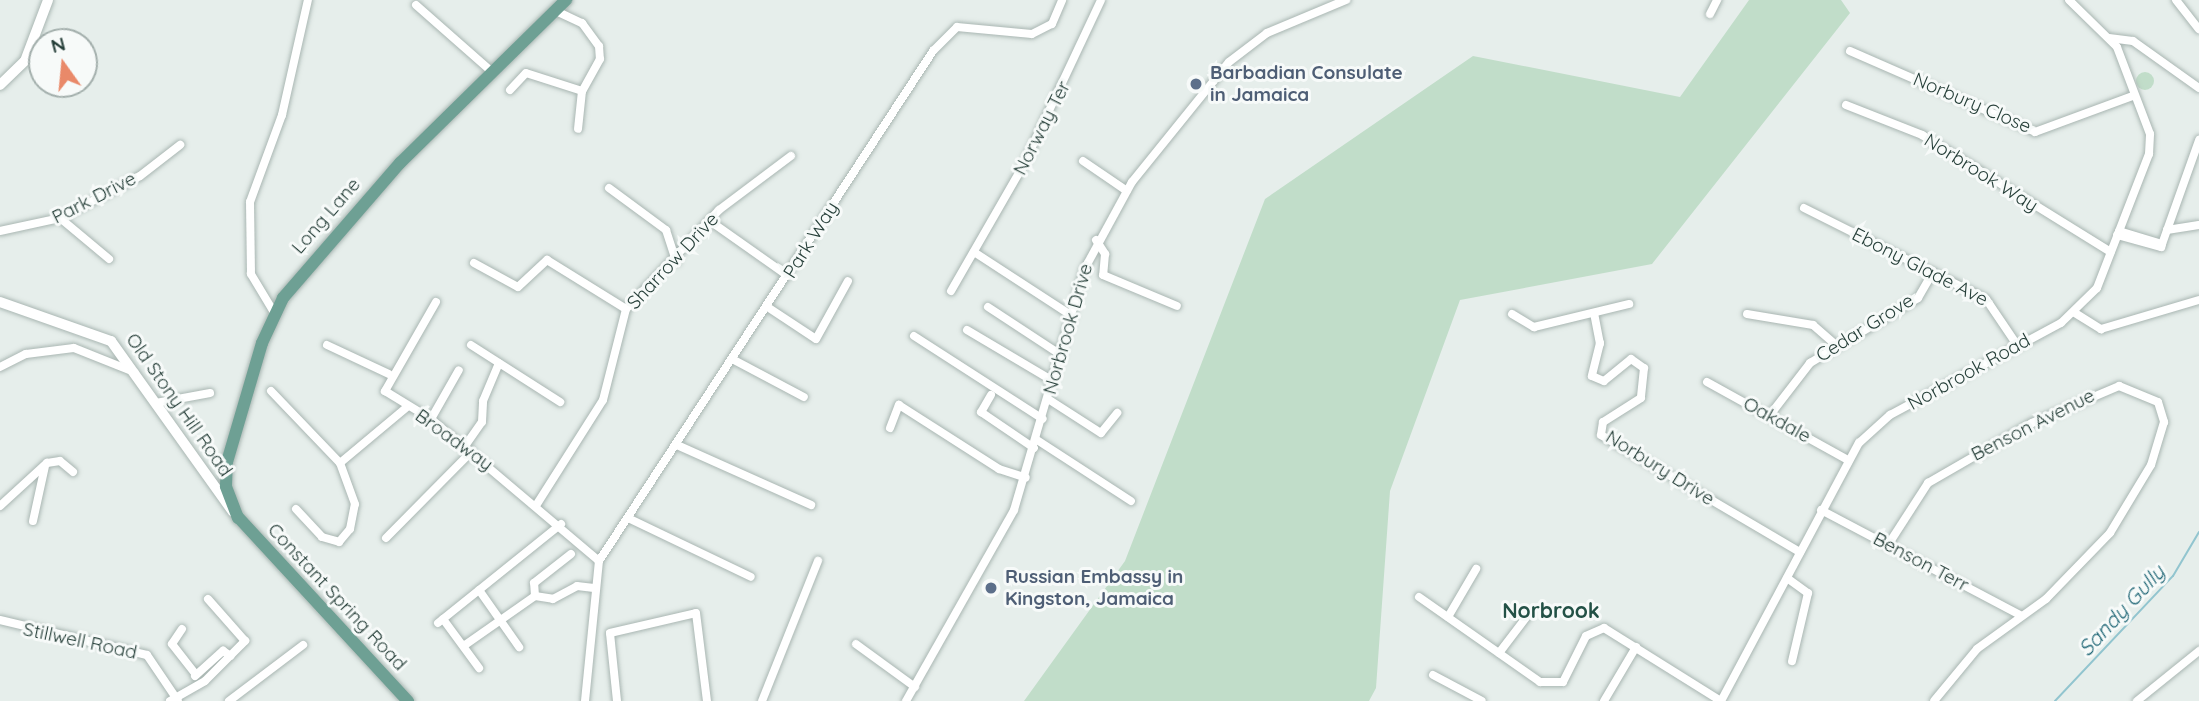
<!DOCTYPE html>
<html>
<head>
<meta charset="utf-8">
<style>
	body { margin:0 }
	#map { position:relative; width:2199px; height:701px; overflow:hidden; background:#e6eeeb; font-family:Quicksand,sans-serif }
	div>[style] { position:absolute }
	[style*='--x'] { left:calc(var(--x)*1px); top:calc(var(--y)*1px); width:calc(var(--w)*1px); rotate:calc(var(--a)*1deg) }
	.green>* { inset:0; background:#c1ddc9 }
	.round { border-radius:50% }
	.stream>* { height:2px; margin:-1px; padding:0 1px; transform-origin:1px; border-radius:1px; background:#92c5cf }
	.roads { filter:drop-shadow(0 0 2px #a9b6b2) drop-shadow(0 0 2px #a9b6b2) }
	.minor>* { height:8px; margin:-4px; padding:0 4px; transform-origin:4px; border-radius:4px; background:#fff }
	.tertiary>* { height:10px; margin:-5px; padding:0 5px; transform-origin:5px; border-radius:5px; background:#fff }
	.primary>* { height:12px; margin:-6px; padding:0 6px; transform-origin:6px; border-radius:6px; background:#6ea094 }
	.dots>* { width:19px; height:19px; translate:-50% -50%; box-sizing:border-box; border:4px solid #f7faf9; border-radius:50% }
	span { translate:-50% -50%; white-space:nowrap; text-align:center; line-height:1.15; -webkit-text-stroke:6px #f7faf9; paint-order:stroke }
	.service-label { font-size:19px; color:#4e5e75; font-weight:700 }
	.left { translate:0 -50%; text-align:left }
	.street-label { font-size:19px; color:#263f39 }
	.neighbourhood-label { font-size:21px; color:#235146; font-weight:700 }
	.water-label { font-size:21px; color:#236978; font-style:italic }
	.north { position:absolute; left:28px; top:28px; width:70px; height:70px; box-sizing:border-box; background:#f7faf9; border:2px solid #a3afac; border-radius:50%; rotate:345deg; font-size:19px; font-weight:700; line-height:28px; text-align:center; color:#263f39 }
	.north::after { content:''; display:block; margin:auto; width:24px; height:32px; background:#e98969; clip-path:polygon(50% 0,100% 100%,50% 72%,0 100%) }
</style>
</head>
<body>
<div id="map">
	<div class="green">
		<i style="clip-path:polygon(1749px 0,1841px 0,1850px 13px,1652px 264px,1460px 300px,1390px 491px,1376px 688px,1369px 701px,1024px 701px,1125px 561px,1265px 199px,1473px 56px,1680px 97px)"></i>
		<i class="round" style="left:2136px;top:72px;width:18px;height:18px"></i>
	</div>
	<div class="stream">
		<i style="--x:2055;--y:701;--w:172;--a:-46.7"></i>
		<i style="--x:2173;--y:576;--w:51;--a:-59.4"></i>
	</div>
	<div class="roads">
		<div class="minor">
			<i style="--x:2176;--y:0;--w:37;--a:52"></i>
			<i style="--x:416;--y:5;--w:103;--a:41.4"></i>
			<i style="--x:556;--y:11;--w:29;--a:25"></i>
			<i style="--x:582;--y:23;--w:29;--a:54"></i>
			<i style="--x:599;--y:46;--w:13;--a:86"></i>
			<i style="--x:600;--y:59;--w:37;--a:119"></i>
			<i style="--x:582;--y:91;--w:38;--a:96"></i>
			<i style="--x:1710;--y:14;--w:16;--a:-63"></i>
			<i style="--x:2109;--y:38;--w:24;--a:7"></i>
			<i style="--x:2133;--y:41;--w:81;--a:35.5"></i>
			<i style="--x:1850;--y:51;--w:202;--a:23.6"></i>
			<i style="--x:2035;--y:132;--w:104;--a:-20.2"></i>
			<i style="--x:510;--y:90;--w:23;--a:-47"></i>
			<i style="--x:526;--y:73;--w:59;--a:17.8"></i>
			<i style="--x:1846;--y:105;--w:82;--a:21.5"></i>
			<i style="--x:1922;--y:135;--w:222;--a:31.8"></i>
			<i style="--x:1083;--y:161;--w:53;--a:34.3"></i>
			<i style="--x:609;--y:188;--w:71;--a:36.4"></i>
			<i style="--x:666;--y:230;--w:33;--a:72"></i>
			<i style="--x:1804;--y:208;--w:203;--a:26.6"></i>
			<i style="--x:1986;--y:299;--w:55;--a:56"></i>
			<i style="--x:60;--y:218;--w:64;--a:39.9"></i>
			<i style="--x:710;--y:221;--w:95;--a:35.2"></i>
			<i style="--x:2167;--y:230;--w:32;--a:-9"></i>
			<i style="--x:0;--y:231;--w:61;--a:-12.2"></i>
			<i style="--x:60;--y:218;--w:90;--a:-27.7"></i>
			<i style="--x:140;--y:176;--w:51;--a:-37.8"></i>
			<i style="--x:2119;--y:231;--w:45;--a:16.8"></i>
			<i style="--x:2117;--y:235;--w:46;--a:15.3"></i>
			<i style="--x:2161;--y:247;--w:114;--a:-70.4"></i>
			<i style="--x:1096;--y:240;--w:17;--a:57"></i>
			<i style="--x:1105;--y:254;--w:21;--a:95"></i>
			<i style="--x:1103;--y:275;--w:80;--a:22.7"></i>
			<i style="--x:974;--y:252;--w:117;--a:33.1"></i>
			<i style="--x:474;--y:263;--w:50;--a:28.6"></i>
			<i style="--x:518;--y:287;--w:40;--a:-43"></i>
			<i style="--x:547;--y:260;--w:93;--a:31.8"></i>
			<i style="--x:951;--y:291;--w:144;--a:-60.1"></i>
			<i style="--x:1023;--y:166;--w:183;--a:-64.8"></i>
			<i style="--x:436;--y:302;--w:103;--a:119.8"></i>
			<i style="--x:385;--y:391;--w:54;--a:31.3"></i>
			<i style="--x:431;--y:419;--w:220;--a:40.2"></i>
			<i style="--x:988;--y:307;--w:87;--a:33.3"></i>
			<i style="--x:769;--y:308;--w:56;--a:33.4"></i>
			<i style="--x:816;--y:339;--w:66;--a:-61.1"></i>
			<i style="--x:1594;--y:313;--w:31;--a:79"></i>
			<i style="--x:1600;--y:343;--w:34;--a:104"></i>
			<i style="--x:1592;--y:376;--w:13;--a:23"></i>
			<i style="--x:1604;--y:381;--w:35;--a:-39"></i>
			<i style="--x:1631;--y:359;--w:16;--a:35"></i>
			<i style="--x:1644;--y:368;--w:30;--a:96"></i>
			<i style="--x:1641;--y:398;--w:45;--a:147.7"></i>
			<i style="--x:1603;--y:422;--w:13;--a:99"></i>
			<i style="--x:1601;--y:435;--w:231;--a:30.5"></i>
			<i style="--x:2075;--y:313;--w:31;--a:32"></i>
			<i style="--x:2101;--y:329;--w:102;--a:-16.5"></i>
			<i style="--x:275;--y:314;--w:47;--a:-121"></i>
			<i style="--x:251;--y:274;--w:72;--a:-90.8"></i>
			<i style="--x:250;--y:202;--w:93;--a:-69.8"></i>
			<i style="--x:282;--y:115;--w:118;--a:-77.3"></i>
			<i style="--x:1512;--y:314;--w:26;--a:31"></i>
			<i style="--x:1534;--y:327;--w:98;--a:-13.6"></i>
			<i style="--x:1747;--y:314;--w:67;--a:9.5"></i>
			<i style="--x:1813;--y:325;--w:30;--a:41"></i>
			<i style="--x:967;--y:330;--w:100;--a:30.7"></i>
			<i style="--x:914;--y:336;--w:153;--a:32.8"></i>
			<i style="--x:327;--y:345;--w:68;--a:25.1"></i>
			<i style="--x:471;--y:345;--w:106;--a:32.6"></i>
			<i style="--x:734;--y:360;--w:79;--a:27.9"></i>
			<i style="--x:0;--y:367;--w:29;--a:-27"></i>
			<i style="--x:26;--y:354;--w:48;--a:-7.1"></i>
			<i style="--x:74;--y:348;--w:65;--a:21.8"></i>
			<i style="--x:1707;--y:382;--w:159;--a:29"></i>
			<i style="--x:271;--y:391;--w:100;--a:46.2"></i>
			<i style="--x:991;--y:395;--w:20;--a:120"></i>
			<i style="--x:981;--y:412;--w:64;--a:34.2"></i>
			<i style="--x:1048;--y:399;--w:63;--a:32.7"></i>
			<i style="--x:1101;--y:433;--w:26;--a:-51"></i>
			<i style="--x:156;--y:403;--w:55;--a:-10.5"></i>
			<i style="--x:1770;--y:415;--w:66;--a:-52.4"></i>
			<i style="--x:1810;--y:363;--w:126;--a:-31"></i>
			<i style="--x:1918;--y:298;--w:30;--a:-60"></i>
			<i style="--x:431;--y:419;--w:56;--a:-60.3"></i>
			<i style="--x:890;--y:428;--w:25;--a:-69"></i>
			<i style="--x:899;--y:405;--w:119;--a:32.6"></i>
			<i style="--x:999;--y:469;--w:28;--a:18"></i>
			<i style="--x:1037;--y:440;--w:112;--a:33"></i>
			<i style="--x:677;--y:445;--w:147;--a:24.1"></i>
			<i style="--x:465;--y:446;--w:29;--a:-55"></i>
			<i style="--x:482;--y:422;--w:21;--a:-87"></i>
			<i style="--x:483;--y:401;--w:41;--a:-67.2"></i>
			<i style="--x:340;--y:463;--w:87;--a:-39.9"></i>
			<i style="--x:537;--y:504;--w:123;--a:-57.6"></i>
			<i style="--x:603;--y:400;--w:94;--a:-75.8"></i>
			<i style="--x:626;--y:309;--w:136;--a:-46.8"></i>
			<i style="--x:719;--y:210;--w:90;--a:-36.9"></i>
			<i style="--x:0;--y:506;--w:64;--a:-42.5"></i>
			<i style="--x:47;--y:463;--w:13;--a:-9"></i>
			<i style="--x:60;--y:461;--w:17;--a:40"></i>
			<i style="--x:296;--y:509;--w:38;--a:47"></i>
			<i style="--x:322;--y:537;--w:18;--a:16"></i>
			<i style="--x:339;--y:542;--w:17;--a:-50"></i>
			<i style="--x:350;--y:529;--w:25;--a:-79"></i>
			<i style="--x:355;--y:504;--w:44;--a:-110.1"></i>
			<i style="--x:1821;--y:510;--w:225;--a:27.8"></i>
			<i style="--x:628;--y:518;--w:136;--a:25.6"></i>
			<i style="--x:33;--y:521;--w:56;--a:-77.7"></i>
			<i style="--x:386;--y:538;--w:122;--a:-45.3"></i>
			<i style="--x:1888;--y:545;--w:74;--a:-57.2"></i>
			<i style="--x:1928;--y:483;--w:120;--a:-30"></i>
			<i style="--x:2032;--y:423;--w:95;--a:-23"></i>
			<i style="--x:2119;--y:386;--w:42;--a:22.3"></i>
			<i style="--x:2158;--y:402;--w:21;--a:73"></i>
			<i style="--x:2164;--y:422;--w:45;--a:106.8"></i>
			<i style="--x:2151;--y:465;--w:79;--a:121.1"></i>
			<i style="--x:2110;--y:533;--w:92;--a:134.1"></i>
			<i style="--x:2046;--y:599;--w:85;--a:144.1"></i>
			<i style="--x:1977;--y:649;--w:67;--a:129.6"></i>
			<i style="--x:1787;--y:578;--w:26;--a:36"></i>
			<i style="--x:1808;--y:593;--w:70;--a:103.2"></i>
			<i style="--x:479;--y:590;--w:70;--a:54.9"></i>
			<i style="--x:535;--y:596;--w:18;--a:9"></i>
			<i style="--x:553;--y:599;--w:27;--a:-28"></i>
			<i style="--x:577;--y:586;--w:17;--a:7"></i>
			<i style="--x:535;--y:596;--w:13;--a:-94"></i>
			<i style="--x:534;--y:583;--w:47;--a:-38.1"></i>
			<i style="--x:1419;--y:597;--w:148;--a:35.1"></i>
			<i style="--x:1540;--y:682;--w:23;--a:0"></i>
			<i style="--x:1563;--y:682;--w:51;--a:-63.4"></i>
			<i style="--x:1586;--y:636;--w:20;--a:-24"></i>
			<i style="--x:1604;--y:628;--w:138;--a:32"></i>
			<i style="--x:1721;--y:701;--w:293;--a:-61.9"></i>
			<i style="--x:1859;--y:443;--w:42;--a:-42.1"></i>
			<i style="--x:1890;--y:415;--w:194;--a:-28.3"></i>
			<i style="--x:2061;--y:323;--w:50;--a:-44.2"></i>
			<i style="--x:2097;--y:288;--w:144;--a:-68.8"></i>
			<i style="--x:2149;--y:154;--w:20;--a:-87"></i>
			<i style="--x:2150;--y:134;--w:93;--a:-110.8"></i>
			<i style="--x:2117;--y:47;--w:67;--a:-135.6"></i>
			<i style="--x:1448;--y:617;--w:56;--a:-59.7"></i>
			<i style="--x:443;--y:619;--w:61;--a:53.7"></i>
			<i style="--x:0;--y:620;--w:151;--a:13.4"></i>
			<i style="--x:147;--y:655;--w:55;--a:56"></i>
			<i style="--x:438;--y:623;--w:158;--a:-38.8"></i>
			<i style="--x:182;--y:629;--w:18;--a:124"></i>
			<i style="--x:172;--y:644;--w:37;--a:52"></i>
			<i style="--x:856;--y:644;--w:73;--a:36.1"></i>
			<i style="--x:465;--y:645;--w:85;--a:-35"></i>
			<i style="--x:1499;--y:653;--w:48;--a:-52.7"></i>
			<i style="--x:1433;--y:675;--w:55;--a:28"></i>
			<i style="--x:195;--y:676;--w:38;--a:-42"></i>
			<i style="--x:223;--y:651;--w:9;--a:32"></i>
			<i style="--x:170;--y:701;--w:40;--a:-29.7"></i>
			<i style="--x:205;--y:681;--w:57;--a:-45"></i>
			<i style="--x:245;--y:641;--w:56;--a:-131.4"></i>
			<i style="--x:229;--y:701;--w:93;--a:-37.1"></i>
			<i style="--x:585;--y:701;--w:141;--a:-84.3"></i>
			<i style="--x:599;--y:561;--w:610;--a:-56.78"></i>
			<i style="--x:933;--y:51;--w:34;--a:-45"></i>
			<i style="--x:957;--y:27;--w:75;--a:5.3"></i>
			<i style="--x:1032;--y:34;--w:22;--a:-27"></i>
			<i style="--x:1052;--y:24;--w:26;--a:-67"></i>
			<i style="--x:617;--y:701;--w:68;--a:-95.9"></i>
			<i style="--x:610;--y:633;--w:88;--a:-13.1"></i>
			<i style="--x:696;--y:613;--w:89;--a:82.9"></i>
			<i style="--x:762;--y:701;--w:151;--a:-68.2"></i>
			<i style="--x:906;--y:701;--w:219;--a:-60.5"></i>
			<i style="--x:1014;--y:510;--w:250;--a:-73.7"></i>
			<i style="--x:1084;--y:270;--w:100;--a:-61.4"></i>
			<i style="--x:1132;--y:182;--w:154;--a:-51.1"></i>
			<i style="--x:1229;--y:62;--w:48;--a:-37.3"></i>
			<i style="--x:1267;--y:33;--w:86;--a:-22.7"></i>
			<i style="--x:1604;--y:701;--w:63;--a:-59.3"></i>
			<i style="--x:2137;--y:701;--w:80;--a:-38.9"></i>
		</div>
		<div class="tertiary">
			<i style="--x:0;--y:85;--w:35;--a:-44"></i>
			<i style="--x:25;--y:61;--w:65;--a:-69.3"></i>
			<i style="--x:0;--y:302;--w:118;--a:19.4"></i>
			<i style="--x:111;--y:341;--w:210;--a:54.5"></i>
		</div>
		<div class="primary">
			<i style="--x:238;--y:517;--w:251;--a:47.3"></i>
			<i style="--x:238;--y:518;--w:34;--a:-111"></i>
			<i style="--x:226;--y:486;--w:24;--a:-88"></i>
			<i style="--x:227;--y:462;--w:124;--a:-73.6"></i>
			<i style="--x:262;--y:343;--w:50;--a:-65"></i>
			<i style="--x:283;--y:298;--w:179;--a:-49.1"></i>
			<i style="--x:400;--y:163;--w:233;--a:-44.5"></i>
		</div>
	</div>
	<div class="dots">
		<i style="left:1196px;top:84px;background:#5c6f8a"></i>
		<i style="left:991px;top:588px;background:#5c6f8a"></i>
	</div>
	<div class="service-label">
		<span class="left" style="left:1210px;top:84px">Barbadian Consulate<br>in Jamaica</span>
		<span class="left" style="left:1005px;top:588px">Russian Embassy in<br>Kingston, Jamaica</span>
	</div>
	<div class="street-label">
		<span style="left:1972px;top:103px;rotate:23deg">Norbury Close</span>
		<span style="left:1042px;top:128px;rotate:-63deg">Norway Ter</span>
		<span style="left:1981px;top:173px;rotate:32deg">Norbrook Way</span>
		<span style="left:94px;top:198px;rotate:-27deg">Park Drive</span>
		<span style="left:326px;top:216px;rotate:-49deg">Long Lane</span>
		<span style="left:811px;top:240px;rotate:-58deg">Park Way</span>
		<span style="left:673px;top:261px;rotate:-47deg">Sharrow Drive</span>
		<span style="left:1920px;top:267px;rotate:27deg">Ebony Glade Ave</span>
		<span style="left:1865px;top:328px;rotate:-32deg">Cedar Grove</span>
		<span style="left:1068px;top:329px;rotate:-74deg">Norbrook Drive</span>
		<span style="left:1969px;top:372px;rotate:-29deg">Norbrook Road</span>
		<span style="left:179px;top:405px;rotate:55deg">Old Stony Hill Road</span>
		<span style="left:1777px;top:420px;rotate:29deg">Oakdale</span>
		<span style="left:2033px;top:425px;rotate:-27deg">Benson Avenue</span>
		<span style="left:454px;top:440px;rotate:36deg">Broadway</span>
		<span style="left:1660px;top:468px;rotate:32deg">Norbury Drive</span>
		<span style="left:1921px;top:562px;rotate:28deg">Benson Terr</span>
		<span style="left:337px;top:597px;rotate:47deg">Constant Spring Road</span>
		<span style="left:80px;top:641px;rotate:12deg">Stillwell Road</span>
	</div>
	<div class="neighbourhood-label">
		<span style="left:1551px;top:610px">Norbrook</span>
	</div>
	<div class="water-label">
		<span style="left:2121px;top:610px;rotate:-47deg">Sandy Gully</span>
	</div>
	<div class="north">N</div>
</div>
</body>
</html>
